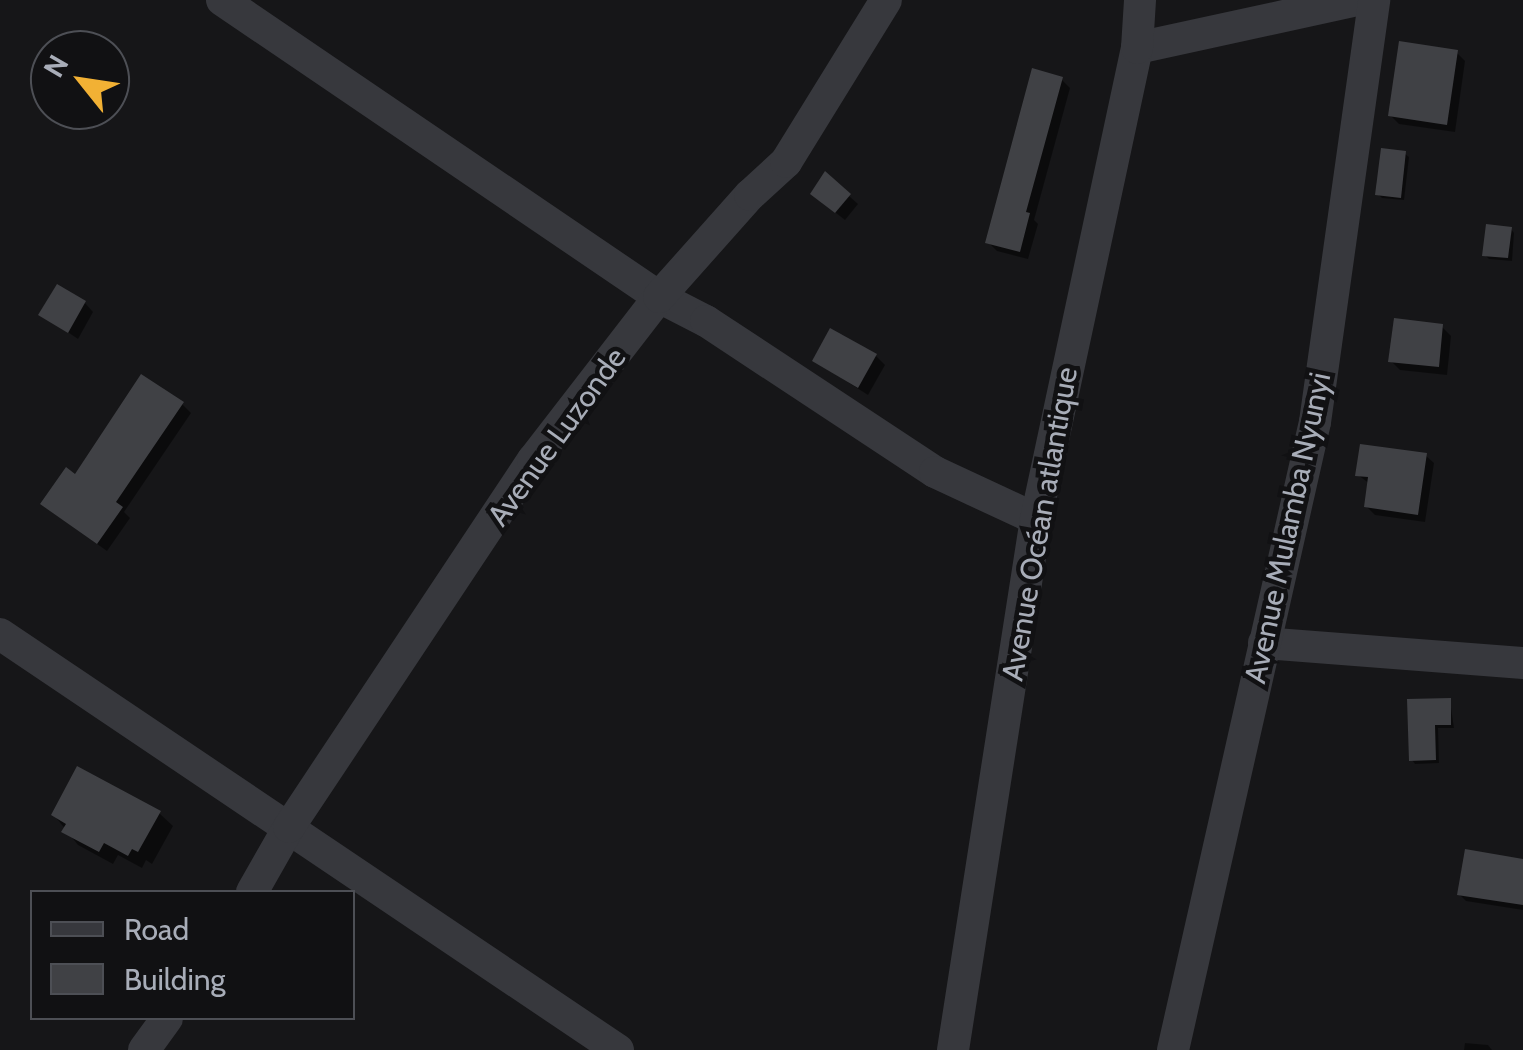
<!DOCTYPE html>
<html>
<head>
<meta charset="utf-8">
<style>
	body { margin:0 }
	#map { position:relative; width:1523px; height:1050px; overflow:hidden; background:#161618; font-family:Cabin,sans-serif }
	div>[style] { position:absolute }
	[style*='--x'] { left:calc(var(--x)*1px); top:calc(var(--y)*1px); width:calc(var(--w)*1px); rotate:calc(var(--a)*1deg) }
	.shadow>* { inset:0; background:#0007 }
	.building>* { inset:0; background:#404145 }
	.minor>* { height:32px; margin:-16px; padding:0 16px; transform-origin:16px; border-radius:16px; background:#37383d }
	span { translate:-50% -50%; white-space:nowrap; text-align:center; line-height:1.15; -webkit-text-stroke:9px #111113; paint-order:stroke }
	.street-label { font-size:30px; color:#a8adb8 }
	.legend { position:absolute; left:30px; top:890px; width:325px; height:130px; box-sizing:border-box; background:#111113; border:2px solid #4d4f55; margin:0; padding:12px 18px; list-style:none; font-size:30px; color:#a8adb8 }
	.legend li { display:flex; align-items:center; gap:20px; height:50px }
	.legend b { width:50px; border:2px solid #4d4f55 }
	.north { position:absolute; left:30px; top:30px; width:100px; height:100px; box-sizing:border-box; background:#111113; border:2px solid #4d4f55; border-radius:50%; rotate:300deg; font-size:28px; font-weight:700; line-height:40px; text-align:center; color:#a8adb8 }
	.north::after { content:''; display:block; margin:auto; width:35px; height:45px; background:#f2b134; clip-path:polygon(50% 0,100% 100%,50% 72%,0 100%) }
</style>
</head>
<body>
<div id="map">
	<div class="shadow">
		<i style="clip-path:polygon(1456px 52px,1465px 61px,1455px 132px,1399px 124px,1390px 115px)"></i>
		<i style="clip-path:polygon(1061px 79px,1070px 88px,1034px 220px,1038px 224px,1028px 259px,997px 251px,988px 242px)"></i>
		<i style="clip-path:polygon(1405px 154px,1409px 157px,1404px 200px,1382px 198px,1378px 194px)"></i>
		<i style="clip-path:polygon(849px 196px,858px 204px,845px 220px,822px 202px)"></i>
		<i style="clip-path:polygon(1511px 229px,1514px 233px,1512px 261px,1489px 259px,1485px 255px)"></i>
		<i style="clip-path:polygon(85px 303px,93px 312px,78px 339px,41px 314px)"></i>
		<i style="clip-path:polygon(1442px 327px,1451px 336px,1447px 375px,1400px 370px,1391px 361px)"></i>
		<i style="clip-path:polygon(876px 356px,885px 365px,868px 395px,815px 361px)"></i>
		<i style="clip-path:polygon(182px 404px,191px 413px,124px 512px,130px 518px,107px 551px,52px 512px,76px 478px)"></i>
		<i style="clip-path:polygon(1425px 455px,1434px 463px,1425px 522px,1375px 515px,1367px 507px,1370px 484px,1358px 475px)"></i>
		<i style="clip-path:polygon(1450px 701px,1454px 728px,1438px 728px,1439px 763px,1415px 764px,1412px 760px)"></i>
		<i style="clip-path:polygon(159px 813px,173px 826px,152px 864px,146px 860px,142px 868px,118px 855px,113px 864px,78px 845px,54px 815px)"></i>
		<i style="clip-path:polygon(1523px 861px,1523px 910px,1466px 901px,1459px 894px)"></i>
		<i style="clip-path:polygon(1465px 1043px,1488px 1045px,1492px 1050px,1464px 1050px)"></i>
	</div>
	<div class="building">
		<i style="clip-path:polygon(1399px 41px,1458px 50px,1447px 125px,1388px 116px)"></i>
		<i style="clip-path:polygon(1032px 68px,1063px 77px,1026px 212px,1030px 213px,1020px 252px,985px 243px)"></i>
		<i style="clip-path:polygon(1381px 148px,1406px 151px,1401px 198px,1375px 195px)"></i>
		<i style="clip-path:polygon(825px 171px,851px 194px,835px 213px,810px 194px)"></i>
		<i style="clip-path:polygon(1486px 224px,1512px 227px,1508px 258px,1482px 256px)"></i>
		<i style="clip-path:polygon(57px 284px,86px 301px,68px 333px,38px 315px)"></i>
		<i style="clip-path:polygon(1394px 318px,1443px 324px,1439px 367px,1388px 362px)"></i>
		<i style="clip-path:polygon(830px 328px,877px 354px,858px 388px,812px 361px)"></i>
		<i style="clip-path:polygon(141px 374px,184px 402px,116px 502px,123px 507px,97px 544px,40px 504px,66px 467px,75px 474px)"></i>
		<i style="clip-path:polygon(1360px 444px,1427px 453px,1418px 515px,1364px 507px,1368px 477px,1355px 476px)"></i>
		<i style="clip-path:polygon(1451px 698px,1451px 725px,1435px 725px,1436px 760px,1409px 761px,1407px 699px)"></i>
		<i style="clip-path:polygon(77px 766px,161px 811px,138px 852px,132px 849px,128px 856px,104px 843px,99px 852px,61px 832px,66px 824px,51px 815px)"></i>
		<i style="clip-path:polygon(1465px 849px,1523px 859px,1523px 905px,1457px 895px)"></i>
	</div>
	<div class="minor">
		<i style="--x:222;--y:0;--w:528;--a:34.2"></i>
		<i style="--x:659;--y:297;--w:53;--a:27.1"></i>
		<i style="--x:706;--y:321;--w:274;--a:33.4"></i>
		<i style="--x:935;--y:472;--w:111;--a:25"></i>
		<i style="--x:1137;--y:48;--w:225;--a:-12.3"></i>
		<i style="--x:0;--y:634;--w:745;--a:33.95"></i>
		<i style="--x:1264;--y:643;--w:260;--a:4.4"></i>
		<i style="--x:252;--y:892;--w:75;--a:-60.4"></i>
		<i style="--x:289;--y:827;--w:441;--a:-56.4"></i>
		<i style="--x:533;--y:460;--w:206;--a:-52.3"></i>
		<i style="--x:659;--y:297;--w:137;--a:-48.3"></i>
		<i style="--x:750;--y:195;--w:49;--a:-42.5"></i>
		<i style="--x:786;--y:162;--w:190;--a:-58.3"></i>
		<i style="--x:144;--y:1050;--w:39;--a:-54"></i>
		<i style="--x:953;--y:1050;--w:537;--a:-81.12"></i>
		<i style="--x:1036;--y:519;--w:482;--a:-77.9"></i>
		<i style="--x:1137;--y:48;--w:48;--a:-86.4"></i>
		<i style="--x:1173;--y:1050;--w:644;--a:-77.26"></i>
		<i style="--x:1315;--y:422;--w:426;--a:-82"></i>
	</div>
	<div class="street-label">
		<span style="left:557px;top:437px;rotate:-54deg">Avenue Luzonde</span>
		<span style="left:1040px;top:524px;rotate:-80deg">Avenue Océan atlantique</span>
		<span style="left:1288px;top:528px;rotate:-78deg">Avenue Mulamba Nyunyi</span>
	</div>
	<ul class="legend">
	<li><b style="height:12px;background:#37383d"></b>Road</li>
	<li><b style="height:28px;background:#404145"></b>Building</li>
	</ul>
	<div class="north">N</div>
</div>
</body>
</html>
